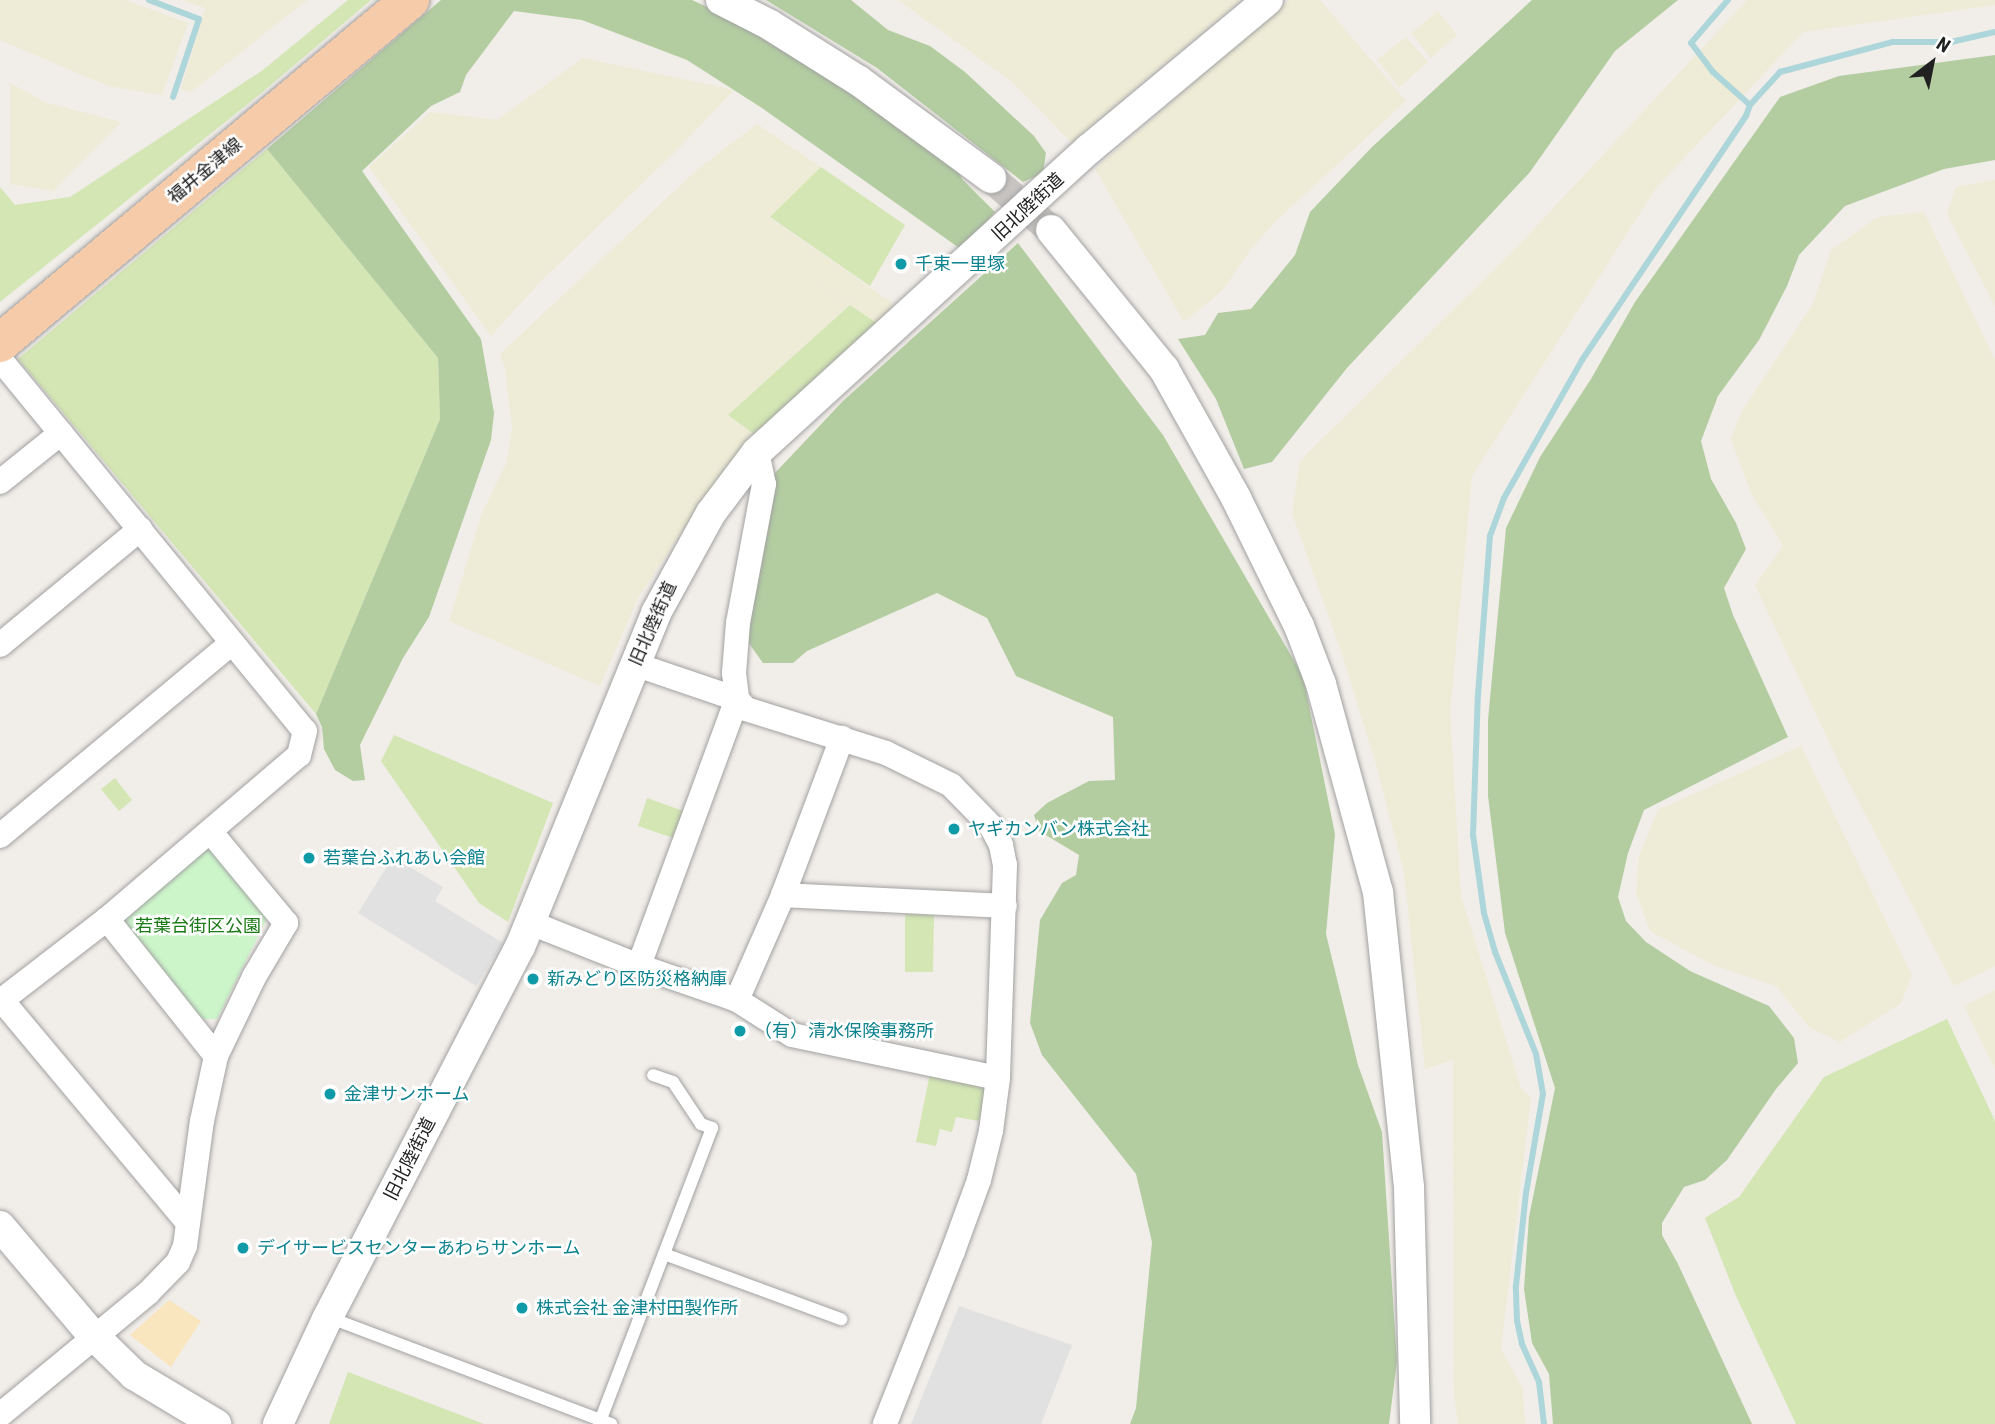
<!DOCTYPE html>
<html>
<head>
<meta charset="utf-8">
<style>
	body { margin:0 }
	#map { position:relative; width:1995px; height:1424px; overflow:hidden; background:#f1ede9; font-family:"Roboto Condensed","Noto Sans JP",sans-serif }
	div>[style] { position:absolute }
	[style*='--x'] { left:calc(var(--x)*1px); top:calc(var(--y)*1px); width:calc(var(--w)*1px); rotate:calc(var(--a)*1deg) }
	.farmland>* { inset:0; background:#eeecd6 }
	.grass>* { inset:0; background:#d3e6b3 }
	.forest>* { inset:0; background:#b3cda1 }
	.sand>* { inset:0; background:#fae6be }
	.park>* { inset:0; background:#ccf6ca }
	.parking>* { inset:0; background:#e1e1e1 }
	.stream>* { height:6px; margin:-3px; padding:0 3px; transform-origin:3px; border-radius:3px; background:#add6db }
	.tertiary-tunnel>* { height:30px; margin-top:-15px; transform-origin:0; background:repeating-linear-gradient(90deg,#c7c4c1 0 30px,transparent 0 45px) }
	.roads { filter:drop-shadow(0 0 2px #a2a2a2) drop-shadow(0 0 2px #a2a2a2) }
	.service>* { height:12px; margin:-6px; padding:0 6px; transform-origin:6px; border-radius:6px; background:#fff }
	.minor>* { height:24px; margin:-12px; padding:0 12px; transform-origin:12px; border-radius:12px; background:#fff }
	.tertiary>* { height:30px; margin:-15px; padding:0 15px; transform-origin:15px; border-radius:15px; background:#fff }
	.primary>* { height:38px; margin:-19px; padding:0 19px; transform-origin:19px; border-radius:19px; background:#f5cba9 }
	.dots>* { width:19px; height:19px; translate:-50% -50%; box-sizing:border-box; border:4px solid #fff; border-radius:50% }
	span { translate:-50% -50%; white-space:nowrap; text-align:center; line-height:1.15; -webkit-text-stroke:5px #fff; paint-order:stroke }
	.street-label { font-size:18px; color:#212121 }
	.culture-label { font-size:18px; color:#0d838f }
	.left { translate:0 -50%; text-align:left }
	.park-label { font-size:18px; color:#197a15 }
	.north { position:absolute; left:1897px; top:28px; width:70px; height:70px; -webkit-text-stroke:5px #fff; paint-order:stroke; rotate:32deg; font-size:19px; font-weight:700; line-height:28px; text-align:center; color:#212121 }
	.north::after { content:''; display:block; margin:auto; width:24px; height:32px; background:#212121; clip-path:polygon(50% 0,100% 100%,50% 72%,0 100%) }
</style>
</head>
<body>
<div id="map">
	<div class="farmland">
		<i style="clip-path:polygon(0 0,125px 0,188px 23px,162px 95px,108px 86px,0 40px)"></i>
		<i style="clip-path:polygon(182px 0,307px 0,191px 92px,181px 89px,205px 8px)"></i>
		<i style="clip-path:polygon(898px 0,1241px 0,1101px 117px,1073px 144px,1011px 81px)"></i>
		<i style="clip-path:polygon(1289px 0,1320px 0,1406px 101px,1277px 220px,1251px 249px,1223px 290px,1184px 322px,1095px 169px)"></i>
		<i style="clip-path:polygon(1747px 0,1995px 0,1995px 5px,1803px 32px,1656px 188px,1472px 476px,1450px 712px,1461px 896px,1521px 1088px,1531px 1097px,1501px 1349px,1523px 1389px,1525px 1424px,1458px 1424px,1454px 1393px,1453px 1060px,1425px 1069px,1404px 872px,1377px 768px,1343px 657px,1292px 513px,1300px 461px,1521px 243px)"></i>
		<i style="clip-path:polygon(1438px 11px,1457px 35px,1431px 58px,1411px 33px)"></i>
		<i style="clip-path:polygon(1406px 37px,1428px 62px,1399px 87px,1377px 60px)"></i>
		<i style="clip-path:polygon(583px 58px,734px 90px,677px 150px,539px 283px,491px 336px,369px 167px,430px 112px,497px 120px)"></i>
		<i style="clip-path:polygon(10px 83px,47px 103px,121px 122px,53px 191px,10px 184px)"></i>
		<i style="clip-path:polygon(757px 124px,821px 167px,770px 218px,894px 304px,878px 324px,814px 279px,850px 305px,728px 415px,754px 434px,684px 528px,638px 598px,600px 686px,449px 621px,482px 513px,507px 462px,512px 427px,505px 367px,500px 354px,698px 169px)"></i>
		<i style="clip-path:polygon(1995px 180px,1995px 306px,1947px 214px,1956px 187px)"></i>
		<i style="clip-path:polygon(1924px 212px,1995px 360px,1995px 966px,1954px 986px,1842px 769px,1755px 585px,1783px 546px,1751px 493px,1731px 439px,1740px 414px,1813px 304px,1831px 250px,1878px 217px)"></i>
		<i style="clip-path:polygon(1801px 746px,1912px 975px,1901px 1003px,1840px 1042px,1810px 1028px,1776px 986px,1713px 965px,1650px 931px,1636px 892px,1639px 856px,1658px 810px)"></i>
		<i style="clip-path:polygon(1995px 990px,1995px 1069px,1964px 1006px)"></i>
	</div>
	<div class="grass">
		<i style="clip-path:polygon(348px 0,371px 0,259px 95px,0 302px,0 187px,15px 205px,70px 197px,263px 70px)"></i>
		<i style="clip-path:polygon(267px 149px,438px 358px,440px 419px,316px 714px,18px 359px)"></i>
		<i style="clip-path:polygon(821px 167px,905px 225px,870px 286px,770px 217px)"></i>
		<i style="clip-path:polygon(850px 305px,878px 324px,754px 434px,728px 415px)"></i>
		<i style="clip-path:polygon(394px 735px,553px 803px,508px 922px,479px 903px,381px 761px)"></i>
		<i style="clip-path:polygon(115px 778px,132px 800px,119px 811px,101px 789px)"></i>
		<i style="clip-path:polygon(647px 798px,686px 812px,676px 839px,638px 826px)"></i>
		<i style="clip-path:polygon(905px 914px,934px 915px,933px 972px,905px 972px)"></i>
		<i style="clip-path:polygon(1947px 1019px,1995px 1121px,1995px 1424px,1796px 1424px,1736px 1296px,1705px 1218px,1739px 1197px,1824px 1077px)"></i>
		<i style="clip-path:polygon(930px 1074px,977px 1083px,986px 1090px,979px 1121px,956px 1117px,952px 1132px,940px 1129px,936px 1146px,916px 1142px)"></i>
		<i style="clip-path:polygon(348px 1372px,484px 1424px,329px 1424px)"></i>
	</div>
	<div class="forest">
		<i style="clip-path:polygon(441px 0,692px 0,718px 12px,885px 113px,953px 159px,962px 179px,995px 212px,962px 250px,762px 108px,687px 60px,582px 20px,514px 11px,466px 75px,460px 92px,431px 106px,362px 171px,481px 339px,494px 413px,491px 440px,429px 617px,403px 658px,360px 745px,365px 780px,353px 781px,335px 770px,324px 749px,322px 727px,316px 714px,440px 419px,438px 358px,267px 149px)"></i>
		<i style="clip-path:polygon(766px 0,851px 0,888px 30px,930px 46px,965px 72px,1034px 136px,1046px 153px,1043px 173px,1023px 182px,877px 68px)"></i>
		<i style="clip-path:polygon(1532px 0,1678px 0,1615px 51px,1530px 172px,1347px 368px,1272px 462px,1244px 469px,1216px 399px,1178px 339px,1205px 335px,1218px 313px,1251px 309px,1295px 255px,1310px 212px,1372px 147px)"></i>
		<i style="clip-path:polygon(1995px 55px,1995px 160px,1944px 169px,1845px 206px,1799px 255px,1787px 286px,1759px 340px,1718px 396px,1701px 441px,1711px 479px,1736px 523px,1746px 549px,1724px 588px,1733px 615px,1788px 737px,1644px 810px,1628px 853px,1618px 897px,1626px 921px,1646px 942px,1690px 971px,1769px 1006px,1794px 1038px,1798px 1063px,1776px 1089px,1727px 1160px,1705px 1180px,1684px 1187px,1662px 1223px,1662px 1235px,1678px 1264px,1752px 1424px,1553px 1424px,1549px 1374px,1532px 1343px,1524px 1289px,1529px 1217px,1555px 1088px,1505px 933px,1488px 796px,1488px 720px,1506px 528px,1540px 457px,1591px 379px,1635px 302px,1780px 97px,1839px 76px)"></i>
		<i style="clip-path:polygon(1018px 243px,1163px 435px,1303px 676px,1335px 834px,1326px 934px,1358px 1065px,1382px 1132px,1397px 1361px,1389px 1424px,1130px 1424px,1136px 1408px,1152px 1242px,1136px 1174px,1042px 1055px,1030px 1023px,1040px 920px,1062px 883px,1076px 875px,1079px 855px,1039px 831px,1034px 815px,1047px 803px,1089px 781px,1115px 780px,1113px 717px,1016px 676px,987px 618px,937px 593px,807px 651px,793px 663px,763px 663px,748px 642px,762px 519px,774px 474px,843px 401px)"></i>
	</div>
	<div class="sand">
		<i style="clip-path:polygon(169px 1300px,201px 1321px,171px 1367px,130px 1335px)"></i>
	</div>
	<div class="park">
		<i style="clip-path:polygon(207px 844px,268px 916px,217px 1019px,200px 1019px,117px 920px)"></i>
	</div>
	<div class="parking">
		<i style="clip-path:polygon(393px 857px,443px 887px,435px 901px,503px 943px,476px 986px,358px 913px)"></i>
		<i style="clip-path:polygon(959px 1306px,1072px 1345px,1041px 1424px,911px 1424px)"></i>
	</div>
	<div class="stream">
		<i style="--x:149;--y:0;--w:53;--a:20.8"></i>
		<i style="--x:199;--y:19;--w:82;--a:108.4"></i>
		<i style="--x:1750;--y:105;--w:45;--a:-47.7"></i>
		<i style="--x:1780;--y:72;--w:117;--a:-14.9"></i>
		<i style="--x:1893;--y:42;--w:58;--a:0"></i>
		<i style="--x:1951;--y:42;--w:45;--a:-12.8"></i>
		<i style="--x:1544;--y:1424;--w:42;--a:-96.8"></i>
		<i style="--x:1539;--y:1382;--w:42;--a:-114.1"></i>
		<i style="--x:1522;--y:1344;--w:24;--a:-102"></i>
		<i style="--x:1517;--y:1321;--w:35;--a:-92"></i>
		<i style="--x:1516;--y:1286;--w:94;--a:-83.9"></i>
		<i style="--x:1526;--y:1193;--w:100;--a:-80.3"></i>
		<i style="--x:1543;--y:1094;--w:41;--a:-99.9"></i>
		<i style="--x:1536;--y:1054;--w:110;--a:-111.9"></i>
		<i style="--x:1495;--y:952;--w:41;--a:-105.8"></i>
		<i style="--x:1484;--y:913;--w:79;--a:-98"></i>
		<i style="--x:1473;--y:835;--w:140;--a:-88"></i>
		<i style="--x:1478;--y:695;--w:159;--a:-85.7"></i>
		<i style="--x:1490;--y:536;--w:40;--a:-69.8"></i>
		<i style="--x:1504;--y:498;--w:159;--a:-60.5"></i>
		<i style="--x:1582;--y:360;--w:294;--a:-56.1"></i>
		<i style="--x:1746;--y:116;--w:12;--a:-70"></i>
		<i style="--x:1750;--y:105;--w:50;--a:-138.3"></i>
		<i style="--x:1713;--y:72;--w:36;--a:-127"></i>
		<i style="--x:1691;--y:43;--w:57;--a:-49.3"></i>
	</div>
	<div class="tertiary-tunnel">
		<i style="--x:991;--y:178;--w:79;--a:40.9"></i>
	</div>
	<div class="roads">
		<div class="service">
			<i style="--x:664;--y:1254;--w:189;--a:20.2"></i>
			<i style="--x:328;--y:1317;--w:303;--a:20.7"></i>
			<i style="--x:599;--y:1424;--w:317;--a:-69.1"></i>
			<i style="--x:712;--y:1128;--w:12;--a:-160"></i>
			<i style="--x:701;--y:1124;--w:50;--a:-123.7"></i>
			<i style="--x:673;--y:1082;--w:21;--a:-161"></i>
		</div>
		<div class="minor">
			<i style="--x:0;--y:359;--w:481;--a:50.7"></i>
			<i style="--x:305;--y:731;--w:25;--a:104"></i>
			<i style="--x:299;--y:755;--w:253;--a:139.5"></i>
			<i style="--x:107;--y:919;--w:133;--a:142.4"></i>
			<i style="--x:757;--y:452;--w:33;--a:78"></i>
			<i style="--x:764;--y:484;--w:141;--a:100.6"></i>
			<i style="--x:738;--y:623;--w:50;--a:94.6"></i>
			<i style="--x:734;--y:673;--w:26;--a:83"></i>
			<i style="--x:737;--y:699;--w:13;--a:48"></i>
			<i style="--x:746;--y:709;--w:147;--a:17.4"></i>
			<i style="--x:886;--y:753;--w:72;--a:26.2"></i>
			<i style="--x:951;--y:785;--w:57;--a:45.7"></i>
			<i style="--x:991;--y:826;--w:21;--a:62"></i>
			<i style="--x:1001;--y:845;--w:20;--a:79"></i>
			<i style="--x:1005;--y:865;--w:213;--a:91.9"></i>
			<i style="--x:998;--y:1078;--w:53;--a:97.5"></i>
			<i style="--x:991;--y:1131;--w:50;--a:103.8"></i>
			<i style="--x:979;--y:1180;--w:76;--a:110.1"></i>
			<i style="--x:953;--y:1251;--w:186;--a:111.5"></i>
			<i style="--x:0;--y:482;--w:78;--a:-38.8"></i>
			<i style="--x:0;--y:645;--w:182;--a:-39.6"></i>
			<i style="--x:634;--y:664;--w:109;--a:18.8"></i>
			<i style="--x:737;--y:699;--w:284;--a:110.2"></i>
			<i style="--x:0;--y:836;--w:302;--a:-39.8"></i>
			<i style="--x:783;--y:895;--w:222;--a:2.8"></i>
			<i style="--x:107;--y:919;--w:175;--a:51.5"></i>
			<i style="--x:531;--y:923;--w:116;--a:21.7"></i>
			<i style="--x:639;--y:966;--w:104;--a:19.1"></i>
			<i style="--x:737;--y:1000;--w:65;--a:32.5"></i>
			<i style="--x:792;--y:1035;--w:210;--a:11.8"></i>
			<i style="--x:0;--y:998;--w:293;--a:50.1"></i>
			<i style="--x:737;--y:1000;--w:115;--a:-66.3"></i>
			<i style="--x:783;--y:895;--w:168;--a:-69.4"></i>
			<i style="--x:0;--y:1415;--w:192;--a:-39.5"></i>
			<i style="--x:148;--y:1293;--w:43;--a:-45.9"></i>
			<i style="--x:178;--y:1262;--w:17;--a:-66"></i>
			<i style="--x:185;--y:1246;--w:126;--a:-82.3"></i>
			<i style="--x:202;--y:1121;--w:66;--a:-77.8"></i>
			<i style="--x:216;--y:1056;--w:88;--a:-64.3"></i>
			<i style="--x:254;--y:977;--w:63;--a:-59.3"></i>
			<i style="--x:286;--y:923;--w:119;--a:-129.6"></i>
		</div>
		<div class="tertiary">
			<i style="--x:721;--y:0;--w:55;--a:27"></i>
			<i style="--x:770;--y:25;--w:105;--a:32.2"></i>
			<i style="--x:859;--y:81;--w:164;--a:36.3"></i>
			<i style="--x:1051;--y:230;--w:179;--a:50.9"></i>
			<i style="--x:1164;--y:369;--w:148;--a:60.8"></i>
			<i style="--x:1236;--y:498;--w:143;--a:63.8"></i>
			<i style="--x:1299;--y:626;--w:62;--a:69.2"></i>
			<i style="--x:1321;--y:684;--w:216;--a:74.7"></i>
			<i style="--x:1378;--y:892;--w:298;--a:84"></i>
			<i style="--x:1409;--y:1188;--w:236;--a:88.5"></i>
			<i style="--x:0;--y:1226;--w:139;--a:49.7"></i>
			<i style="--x:90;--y:1332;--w:62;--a:44.3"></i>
			<i style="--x:134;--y:1375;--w:96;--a:30.9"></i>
			<i style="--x:278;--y:1424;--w:118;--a:-65"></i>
			<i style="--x:328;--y:1317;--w:417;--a:-62.6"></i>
			<i style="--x:520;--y:947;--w:361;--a:-67.8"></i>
			<i style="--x:656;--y:613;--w:114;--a:-61.2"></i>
			<i style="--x:711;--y:513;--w:76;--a:-53"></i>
			<i style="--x:757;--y:452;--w:449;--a:-42.4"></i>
			<i style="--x:1089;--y:149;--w:233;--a:-39.8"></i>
		</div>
		<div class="primary">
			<i style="--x:0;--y:343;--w:535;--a:-39.92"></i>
		</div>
	</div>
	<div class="dots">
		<i style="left:901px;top:264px;background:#0f9aa8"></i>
		<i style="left:954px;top:829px;background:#0f9aa8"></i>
		<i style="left:309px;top:858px;background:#0f9aa8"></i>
		<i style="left:533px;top:979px;background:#0f9aa8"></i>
		<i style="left:740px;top:1031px;background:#0f9aa8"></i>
		<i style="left:330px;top:1094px;background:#0f9aa8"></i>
		<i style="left:243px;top:1248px;background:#0f9aa8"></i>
		<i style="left:522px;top:1308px;background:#0f9aa8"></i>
	</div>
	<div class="street-label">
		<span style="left:205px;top:171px;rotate:-40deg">福井金津線</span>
		<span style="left:1028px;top:207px;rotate:-43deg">旧北陸街道</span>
		<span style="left:653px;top:624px;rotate:-66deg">旧北陸街道</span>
		<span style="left:410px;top:1159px;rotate:-63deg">旧北陸街道</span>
	</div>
	<div class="culture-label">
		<span class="left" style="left:915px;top:264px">千束一里塚</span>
		<span class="left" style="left:968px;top:829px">ヤギカンバン株式会社</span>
		<span class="left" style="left:323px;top:858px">若葉台ふれあい会館</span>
		<span class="left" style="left:547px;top:979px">新みどり区防災格納庫</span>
		<span class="left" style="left:754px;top:1031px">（有）清水保険事務所</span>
		<span class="left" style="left:344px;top:1094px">金津サンホーム</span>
		<span class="left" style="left:257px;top:1248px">デイサービスセンターあわらサンホーム</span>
		<span class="left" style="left:536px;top:1308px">株式会社 金津村田製作所</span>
	</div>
	<div class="park-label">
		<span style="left:198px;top:926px">若葉台街区公園</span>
	</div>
	<div class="north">N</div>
</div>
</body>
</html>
